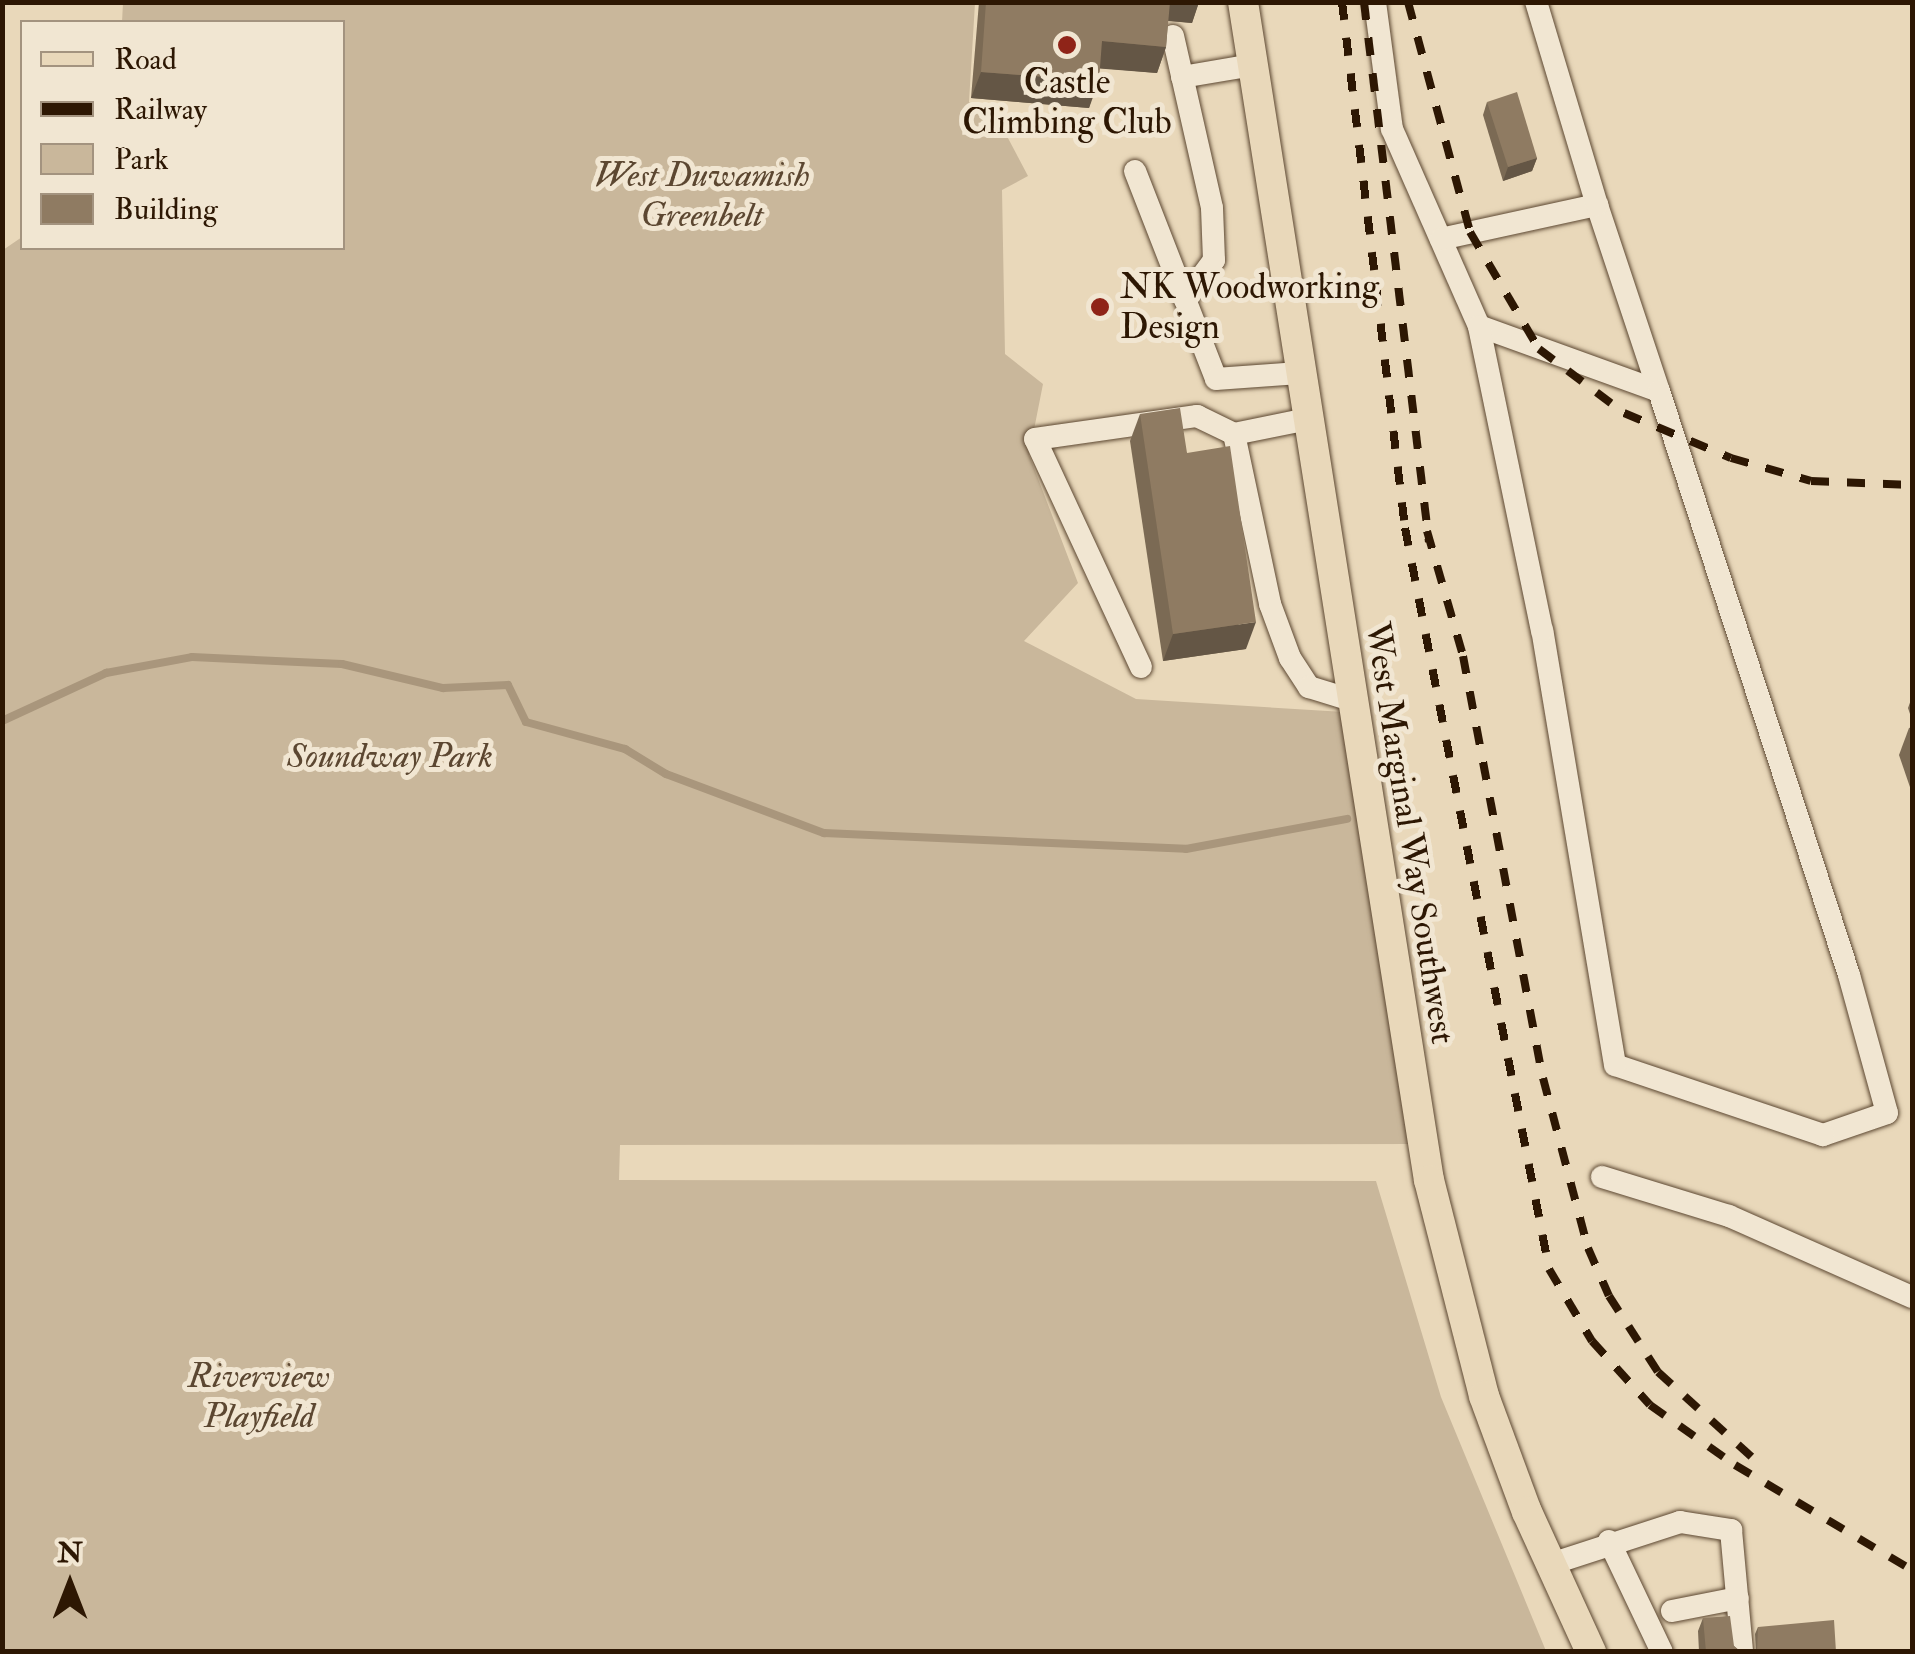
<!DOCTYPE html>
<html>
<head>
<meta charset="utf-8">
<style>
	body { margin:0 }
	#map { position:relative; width:1915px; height:1654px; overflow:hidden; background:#e9d8ba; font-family:"IM FELL Double Pica",serif }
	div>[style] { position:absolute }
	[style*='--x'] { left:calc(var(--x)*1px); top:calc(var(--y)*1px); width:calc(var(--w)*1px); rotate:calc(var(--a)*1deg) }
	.green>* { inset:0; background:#c9b79b }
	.stream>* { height:8px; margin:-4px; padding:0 4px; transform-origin:4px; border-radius:4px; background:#a9967c }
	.roads { filter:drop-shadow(0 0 2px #5c4731) drop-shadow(0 0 2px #5c4731) }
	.minor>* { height:22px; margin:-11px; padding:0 11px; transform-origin:11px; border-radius:11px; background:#f1e6d2 }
	.major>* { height:30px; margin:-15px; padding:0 15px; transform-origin:15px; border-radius:15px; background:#e9d8ba }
	.rail>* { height:8px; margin-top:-4px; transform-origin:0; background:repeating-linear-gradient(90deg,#2d1703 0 18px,transparent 0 36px) }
	.wall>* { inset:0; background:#7b6a54 }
	.shaded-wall>* { inset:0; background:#645645 }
	.building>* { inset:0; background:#8f7b62 }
	.dots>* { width:28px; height:28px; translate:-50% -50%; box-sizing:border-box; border:5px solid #f1e6d2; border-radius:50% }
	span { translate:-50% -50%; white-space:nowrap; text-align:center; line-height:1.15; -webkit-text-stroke:10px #f1e6d2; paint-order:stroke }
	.poi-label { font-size:35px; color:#2d1703 }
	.left { translate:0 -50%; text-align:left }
	.park-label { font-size:35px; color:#5c4731; font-style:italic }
	.street-label { font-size:35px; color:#2d1703 }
	.frame { position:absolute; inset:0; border:5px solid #2d1703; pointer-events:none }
	.legend { position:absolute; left:20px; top:20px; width:325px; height:230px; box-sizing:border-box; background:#f1e6d2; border:2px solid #a3937f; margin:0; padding:12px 18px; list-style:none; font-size:30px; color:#2d1703 }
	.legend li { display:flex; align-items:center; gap:20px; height:50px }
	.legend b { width:50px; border:2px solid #a3937f }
	.north { position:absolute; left:20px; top:1534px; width:100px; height:100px; -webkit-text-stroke:8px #f1e6d2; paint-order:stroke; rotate:0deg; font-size:28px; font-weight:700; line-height:40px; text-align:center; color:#2d1703 }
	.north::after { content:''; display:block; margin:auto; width:35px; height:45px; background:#2d1703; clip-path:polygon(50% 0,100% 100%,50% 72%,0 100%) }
</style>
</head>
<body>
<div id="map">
	<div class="green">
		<i style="clip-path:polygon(123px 3px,975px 3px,969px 102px,1000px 123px,1028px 176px,1002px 190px,1005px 354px,1043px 384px,1029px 455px,1078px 583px,1024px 641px,1136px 699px,1344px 712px,1413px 1144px,620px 1145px,619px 1180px,1376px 1181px,1441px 1397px,1546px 1651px,3px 1652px,3px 250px,22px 237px,22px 248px,342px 248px,342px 22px,122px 22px)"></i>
	</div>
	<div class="stream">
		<i style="--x:2;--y:721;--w:115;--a:-24.8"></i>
		<i style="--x:106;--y:673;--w:87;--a:-10.5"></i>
		<i style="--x:192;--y:657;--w:150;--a:2.7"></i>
		<i style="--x:342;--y:664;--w:104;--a:13.4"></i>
		<i style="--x:443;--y:688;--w:65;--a:-2.6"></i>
		<i style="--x:508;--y:685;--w:41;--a:64.1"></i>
		<i style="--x:526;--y:722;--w:103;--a:15.3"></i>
		<i style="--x:625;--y:749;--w:48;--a:31.4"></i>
		<i style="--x:666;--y:774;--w:169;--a:20.5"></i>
		<i style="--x:824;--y:833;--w:362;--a:2.5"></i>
		<i style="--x:1186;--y:849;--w:164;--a:-10.6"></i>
	</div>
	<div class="roads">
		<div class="minor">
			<i style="--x:1375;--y:2;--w:128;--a:82.4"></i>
			<i style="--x:1392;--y:129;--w:215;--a:66.2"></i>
			<i style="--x:1173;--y:36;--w:176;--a:77.2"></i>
			<i style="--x:1212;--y:208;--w:52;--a:87.8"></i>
			<i style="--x:1214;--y:260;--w:49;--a:126.6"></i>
			<i style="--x:1182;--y:77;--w:71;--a:-9.7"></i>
			<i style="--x:1135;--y:171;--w:223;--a:68.7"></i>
			<i style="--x:1216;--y:379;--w:83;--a:-4.1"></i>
			<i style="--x:1597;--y:205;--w:196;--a:71.6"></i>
			<i style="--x:1441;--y:239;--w:160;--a:-12.3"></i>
			<i style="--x:1597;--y:205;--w:212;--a:-106.7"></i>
			<i style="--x:1479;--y:326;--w:191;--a:19.9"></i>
			<i style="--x:1659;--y:391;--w:614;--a:71.98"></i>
			<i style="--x:1849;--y:975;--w:143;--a:74.6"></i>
			<i style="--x:1887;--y:1113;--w:68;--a:161"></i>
			<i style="--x:1823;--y:1135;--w:219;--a:-161.4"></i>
			<i style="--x:1615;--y:1065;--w:440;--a:-99.5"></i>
			<i style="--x:1542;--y:631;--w:311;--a:-101.7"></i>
			<i style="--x:1234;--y:434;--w:174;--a:78"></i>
			<i style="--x:1270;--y:604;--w:58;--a:69.7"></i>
			<i style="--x:1290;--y:658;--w:35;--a:57"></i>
			<i style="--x:1309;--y:687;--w:44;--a:17.2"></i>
			<i style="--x:1141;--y:667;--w:251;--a:-114.9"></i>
			<i style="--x:1035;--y:439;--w:164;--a:-8.1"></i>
			<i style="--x:1197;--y:416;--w:41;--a:25.9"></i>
			<i style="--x:1234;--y:434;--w:76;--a:-11.5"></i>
			<i style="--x:1602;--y:1177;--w:133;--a:17.1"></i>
			<i style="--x:1729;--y:1216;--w:200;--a:23.9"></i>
			<i style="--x:1609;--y:1541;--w:123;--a:64.5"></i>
			<i style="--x:1551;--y:1564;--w:136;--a:-18"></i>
			<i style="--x:1680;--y:1522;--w:52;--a:8.9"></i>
			<i style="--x:1731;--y:1530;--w:122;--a:84.8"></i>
			<i style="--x:1672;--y:1611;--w:67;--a:-11.1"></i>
		</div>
		<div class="major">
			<i style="--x:1243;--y:2;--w:1193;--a:81.03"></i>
			<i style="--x:1429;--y:1180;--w:223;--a:75.7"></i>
			<i style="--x:1484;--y:1396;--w:124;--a:69.7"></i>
			<i style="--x:1527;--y:1512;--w:154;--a:65.4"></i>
		</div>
	</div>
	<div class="rail">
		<i style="--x:1342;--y:2;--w:530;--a:83.17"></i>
		<i style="--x:1405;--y:528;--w:755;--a:79"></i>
		<i style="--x:1549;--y:1269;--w:84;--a:59.2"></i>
		<i style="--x:1592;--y:1341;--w:86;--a:47.8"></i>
		<i style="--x:1650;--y:1405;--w:104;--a:35.2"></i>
		<i style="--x:1735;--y:1465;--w:206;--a:30.7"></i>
		<i style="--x:1364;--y:2;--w:544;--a:83.14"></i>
		<i style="--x:1408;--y:2;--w:238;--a:74.9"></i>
		<i style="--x:1470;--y:232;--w:136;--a:59.5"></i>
		<i style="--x:1539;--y:349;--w:106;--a:37"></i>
		<i style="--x:1624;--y:413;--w:116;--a:22.8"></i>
		<i style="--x:1731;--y:458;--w:83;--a:16"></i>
		<i style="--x:1811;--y:481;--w:101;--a:2.3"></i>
		<i style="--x:1427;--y:531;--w:130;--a:73.9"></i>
		<i style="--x:1463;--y:656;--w:430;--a:79.3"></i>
		<i style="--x:1543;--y:1078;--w:176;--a:75.2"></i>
		<i style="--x:1588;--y:1248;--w:52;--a:66.4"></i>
		<i style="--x:1609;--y:1296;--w:90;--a:57.2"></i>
		<i style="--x:1658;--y:1372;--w:144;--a:42.2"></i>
	</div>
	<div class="wall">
		<i style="clip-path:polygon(979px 2px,1199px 2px,1192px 23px,1168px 21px,1166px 47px,1157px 73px,1100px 68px,1089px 108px,971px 98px)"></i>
		<i style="clip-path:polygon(1487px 102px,1537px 158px,1532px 171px,1503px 181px,1483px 115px)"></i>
		<i style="clip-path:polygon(1140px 414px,1187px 453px,1246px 649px,1163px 661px,1130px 441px)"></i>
		<i style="clip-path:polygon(1912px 697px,1912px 720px,1908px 708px)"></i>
		<i style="clip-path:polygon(1912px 727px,1912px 793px,1899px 755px,1909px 728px)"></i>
		<i style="clip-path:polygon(1703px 1618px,1734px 1646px,1741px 1652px,1699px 1652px,1698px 1631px)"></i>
		<i style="clip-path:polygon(1758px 1627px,1836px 1652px,1756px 1652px,1755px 1634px)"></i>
	</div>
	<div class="shaded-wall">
		<i style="clip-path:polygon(1168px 2px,1199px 2px,1192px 23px,1161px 20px)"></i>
		<i style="clip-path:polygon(1102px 41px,1166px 47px,1157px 73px,1093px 68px)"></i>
		<i style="clip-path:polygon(981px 72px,1099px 81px,1089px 108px,971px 98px)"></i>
		<i style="clip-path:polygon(1537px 158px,1532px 171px,1503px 181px,1508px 167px)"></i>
		<i style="clip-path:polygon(1256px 622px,1246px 649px,1163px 661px,1173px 634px)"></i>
	</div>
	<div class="building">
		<i style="clip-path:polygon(986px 2px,1170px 2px,1166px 47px,1102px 41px,1099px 81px,981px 72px)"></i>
		<i style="clip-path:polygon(1517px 92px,1537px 158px,1508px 167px,1487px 102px)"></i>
		<i style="clip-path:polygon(1180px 408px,1187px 453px,1230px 446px,1256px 622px,1173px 634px,1140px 414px)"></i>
		<i style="clip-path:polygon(1730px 1616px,1734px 1646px,1741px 1652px,1706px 1652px,1703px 1618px)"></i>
		<i style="clip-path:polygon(1834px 1620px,1836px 1652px,1757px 1652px,1758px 1627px)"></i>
	</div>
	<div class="dots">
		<i style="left:1067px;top:45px;background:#8f2418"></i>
		<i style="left:1100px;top:307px;background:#8f2418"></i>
	</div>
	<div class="poi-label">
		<span style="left:1067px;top:102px">Castle<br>Climbing Club</span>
		<span class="left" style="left:1120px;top:307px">NK Woodworking<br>Design</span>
	</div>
	<div class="park-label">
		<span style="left:702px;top:195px">West Duwamish<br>Greenbelt</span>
		<span style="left:390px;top:756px">Soundway Park</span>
		<span style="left:259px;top:1396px">Riverview<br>Playfield</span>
	</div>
	<div class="street-label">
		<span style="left:1410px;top:833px;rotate:81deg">West Marginal Way Southwest</span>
	</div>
	<div class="frame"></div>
	<ul class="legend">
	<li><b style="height:12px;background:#e9d8ba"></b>Road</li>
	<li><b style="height:12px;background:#2d1703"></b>Railway</li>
	<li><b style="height:28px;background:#c9b79b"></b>Park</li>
	<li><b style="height:28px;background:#8f7b62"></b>Building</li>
	</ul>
	<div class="north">N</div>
</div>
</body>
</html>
